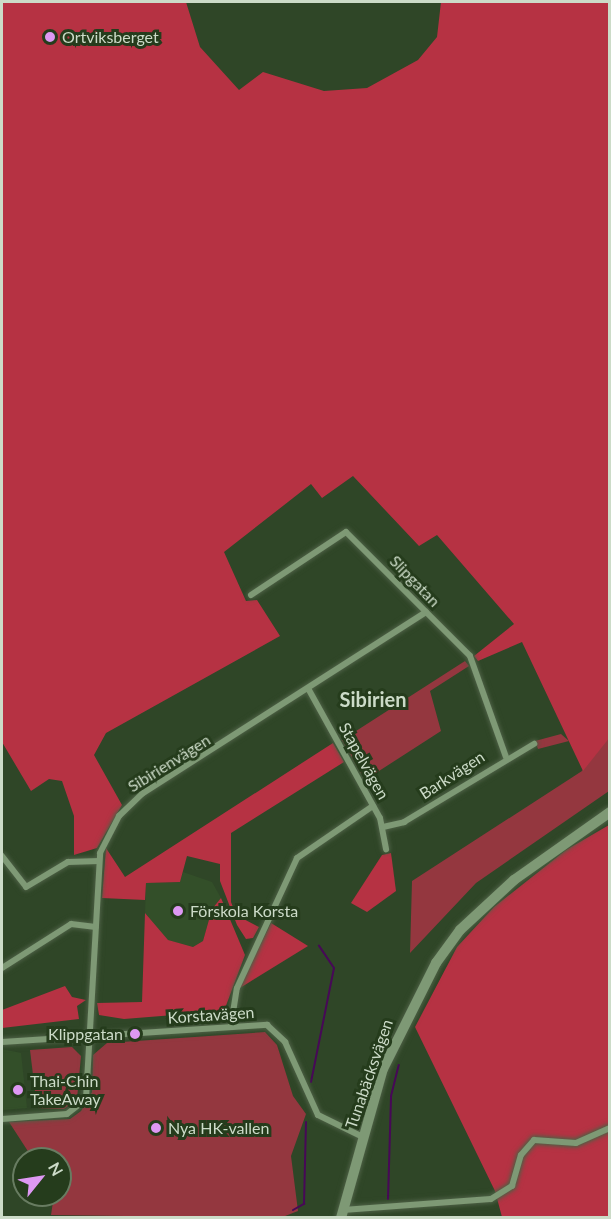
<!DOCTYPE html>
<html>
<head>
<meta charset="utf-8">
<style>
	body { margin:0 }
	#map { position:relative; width:611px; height:1219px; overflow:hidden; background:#2f4627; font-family:Lato,sans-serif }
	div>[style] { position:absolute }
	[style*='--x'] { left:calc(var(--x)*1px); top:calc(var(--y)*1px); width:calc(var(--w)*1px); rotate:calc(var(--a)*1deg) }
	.built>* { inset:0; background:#334f29 }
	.green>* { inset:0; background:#94373f }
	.forest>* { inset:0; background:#b63243 }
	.stream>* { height:2px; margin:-1px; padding:0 1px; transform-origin:1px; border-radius:1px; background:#470857 }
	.roads { filter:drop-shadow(0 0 2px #4d6045) drop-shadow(0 0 2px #4d6045) }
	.minor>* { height:6px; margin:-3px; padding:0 3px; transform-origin:3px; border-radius:3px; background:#7e9975 }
	.tertiary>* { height:10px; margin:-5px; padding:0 5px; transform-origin:5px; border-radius:5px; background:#7e9975 }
	.dots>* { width:16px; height:16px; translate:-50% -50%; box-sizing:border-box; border:3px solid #253c1c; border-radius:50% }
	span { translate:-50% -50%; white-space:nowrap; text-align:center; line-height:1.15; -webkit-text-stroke:6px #253c1c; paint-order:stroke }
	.poi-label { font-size:16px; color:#ccdbc8 }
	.left { translate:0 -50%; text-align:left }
	.right { translate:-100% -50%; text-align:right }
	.street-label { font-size:16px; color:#ccdbc8 }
	.quarter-label { font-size:20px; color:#ccdbc8; font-weight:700 }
	.frame { position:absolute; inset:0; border:3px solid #ccdbc8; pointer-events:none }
	.north { position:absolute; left:12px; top:1147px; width:60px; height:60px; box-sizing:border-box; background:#253c1c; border:2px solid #687c61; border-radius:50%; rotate:60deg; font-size:16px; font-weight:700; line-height:24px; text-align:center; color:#ccdbc8 }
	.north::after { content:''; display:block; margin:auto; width:21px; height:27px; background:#de98f3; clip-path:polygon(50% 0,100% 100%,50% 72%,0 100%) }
</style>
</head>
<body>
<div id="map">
	<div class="built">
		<i style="clip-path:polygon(183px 872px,212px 882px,221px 898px,212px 909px,203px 941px,193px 947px,167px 940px,145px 913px,146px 883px,180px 882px)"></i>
		<i style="clip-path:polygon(2px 1049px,21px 1053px,27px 1108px,2px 1110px)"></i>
	</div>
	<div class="green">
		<i style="clip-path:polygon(465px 661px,469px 666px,430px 691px,441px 731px,365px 780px,342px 740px)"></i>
		<i style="clip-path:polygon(561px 734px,569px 741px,538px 749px,535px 741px)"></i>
		<i style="clip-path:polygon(609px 737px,609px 791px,476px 883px,410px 953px,412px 881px,582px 771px)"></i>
		<i style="clip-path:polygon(265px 1032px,277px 1045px,293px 1096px,306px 1114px,291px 1156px,298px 1211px,280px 1218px,51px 1215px,54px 1195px,60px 1195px,60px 1159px,33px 1159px,9px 1122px,70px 1119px,81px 1111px,92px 1092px,93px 1055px,107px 1043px)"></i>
		<i style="clip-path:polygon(72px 1047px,81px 1056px,77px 1099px,64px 1109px,37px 1108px,30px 1050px)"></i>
	</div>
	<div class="forest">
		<i style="clip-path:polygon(2px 2px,186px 2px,200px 47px,239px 90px,263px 72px,324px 91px,367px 88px,418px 60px,437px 37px,441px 2px,609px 2px,610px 737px,583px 771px,522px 642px,478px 661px,474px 656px,514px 624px,437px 535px,419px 546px,353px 476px,322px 498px,311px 484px,224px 552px,246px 601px,257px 600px,280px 636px,106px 733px,94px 755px,122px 805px,97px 848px,74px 855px,74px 816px,62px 781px,49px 779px,31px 791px,2px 742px)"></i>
		<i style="clip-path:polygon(333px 743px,344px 762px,231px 833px,231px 902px,236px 915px,259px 927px,253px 938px,246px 939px,237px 925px,220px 881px,220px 864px,187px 856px,180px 882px,146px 883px,145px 900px,102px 898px,106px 848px,125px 877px)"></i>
		<i style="clip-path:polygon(609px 825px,609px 1217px,502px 1217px,495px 1191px,415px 1027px,457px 947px,494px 907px,566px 850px)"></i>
		<i style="clip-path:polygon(391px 853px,396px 891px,367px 912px,351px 903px,382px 855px)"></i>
		<i style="clip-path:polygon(221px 898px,245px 955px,224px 1011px,124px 1019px,99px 1015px,97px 1003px,142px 1002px,145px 913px,168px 940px,193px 947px,203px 941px,212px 909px)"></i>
		<i style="clip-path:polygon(271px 923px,308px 946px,240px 988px,253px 959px)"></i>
		<i style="clip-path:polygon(65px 986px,72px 997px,86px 1000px,77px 1006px,79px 1019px,2px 1028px,2px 1010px)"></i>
	</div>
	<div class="stream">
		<i style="--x:311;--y:1082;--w:116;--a:-78.6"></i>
		<i style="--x:334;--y:968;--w:27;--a:-124"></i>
		<i style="--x:388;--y:1199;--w:103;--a:-88.3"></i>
		<i style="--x:391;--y:1096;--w:32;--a:-76"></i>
		<i style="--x:293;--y:1210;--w:13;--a:-29"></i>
		<i style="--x:304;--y:1204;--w:82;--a:-88.6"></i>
	</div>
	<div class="roads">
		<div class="minor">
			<i style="--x:251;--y:595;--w:114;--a:-33.6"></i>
			<i style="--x:346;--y:532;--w:175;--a:45"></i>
			<i style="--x:470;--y:656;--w:107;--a:70.4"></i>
			<i style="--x:309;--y:690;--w:146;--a:61"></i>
			<i style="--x:380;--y:818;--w:32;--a:79"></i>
			<i style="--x:383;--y:827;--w:22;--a:-13"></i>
			<i style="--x:404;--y:822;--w:152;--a:-31"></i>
			<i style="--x:2;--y:856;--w:39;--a:52"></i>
			<i style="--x:26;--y:887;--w:49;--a:-30.8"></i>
			<i style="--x:68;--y:862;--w:31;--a:-2"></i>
			<i style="--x:2;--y:968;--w:82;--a:-32.5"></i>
			<i style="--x:71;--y:924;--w:25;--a:7"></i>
			<i style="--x:231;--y:1025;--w:37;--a:-81"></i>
			<i style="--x:237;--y:988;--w:143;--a:-65.2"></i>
			<i style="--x:297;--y:858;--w:92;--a:-34.4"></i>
			<i style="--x:2;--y:1042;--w:266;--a:-3.7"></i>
			<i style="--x:267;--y:1025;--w:25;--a:43"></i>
			<i style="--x:285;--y:1042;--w:80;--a:65.7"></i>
			<i style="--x:318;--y:1115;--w:50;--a:26.1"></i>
			<i style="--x:2;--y:1119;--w:65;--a:-4.4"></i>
			<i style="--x:67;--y:1114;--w:24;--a:-38"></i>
			<i style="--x:86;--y:1099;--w:246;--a:-86.7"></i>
			<i style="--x:100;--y:853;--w:42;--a:-62.8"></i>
			<i style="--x:119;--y:816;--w:33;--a:-44"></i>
			<i style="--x:143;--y:793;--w:336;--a:-32.6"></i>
			<i style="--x:343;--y:1210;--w:148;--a:-4.3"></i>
			<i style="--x:491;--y:1199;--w:25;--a:-32"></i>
			<i style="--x:512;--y:1186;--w:32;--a:-74"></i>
			<i style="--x:521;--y:1155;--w:20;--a:-49"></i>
			<i style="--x:534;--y:1140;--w:42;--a:4.1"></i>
			<i style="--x:576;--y:1143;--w:37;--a:-24"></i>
		</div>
		<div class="tertiary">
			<i style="--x:341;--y:1218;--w:155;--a:-74.3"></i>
			<i style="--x:383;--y:1069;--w:119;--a:-63.4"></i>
			<i style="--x:436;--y:963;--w:41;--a:-54"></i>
			<i style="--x:460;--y:930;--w:74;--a:-42.8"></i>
			<i style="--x:514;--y:880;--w:118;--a:-35.3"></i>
		</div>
	</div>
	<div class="dots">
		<i style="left:50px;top:37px;background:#de98f3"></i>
		<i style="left:178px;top:911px;background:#de98f3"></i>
		<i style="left:135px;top:1034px;background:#de98f3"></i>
		<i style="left:18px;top:1090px;background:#de98f3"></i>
		<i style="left:156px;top:1128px;background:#de98f3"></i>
	</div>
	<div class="poi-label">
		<span class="left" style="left:62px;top:37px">Ortviksberget</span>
		<span class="left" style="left:190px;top:911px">Förskola Korsta</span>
		<span class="right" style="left:123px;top:1034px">Klippgatan</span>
		<span class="left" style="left:30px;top:1090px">Thai-Chin<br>TakeAway</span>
		<span class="left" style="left:168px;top:1128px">Nya HK-vallen</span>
	</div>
	<div class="street-label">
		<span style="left:415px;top:581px;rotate:46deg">Slipgatan</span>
		<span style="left:364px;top:761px;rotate:61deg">Stapelvägen</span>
		<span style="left:169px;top:763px;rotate:-32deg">Sibirienvägen</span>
		<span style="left:452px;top:775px;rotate:-33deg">Barkvägen</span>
		<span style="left:211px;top:1015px;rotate:-4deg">Korstavägen</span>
		<span style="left:369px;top:1074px;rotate:-71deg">Tunabäcksvägen</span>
	</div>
	<div class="quarter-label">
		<span style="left:373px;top:699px">Sibirien</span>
	</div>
	<div class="frame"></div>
	<div class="north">N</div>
</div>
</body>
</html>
